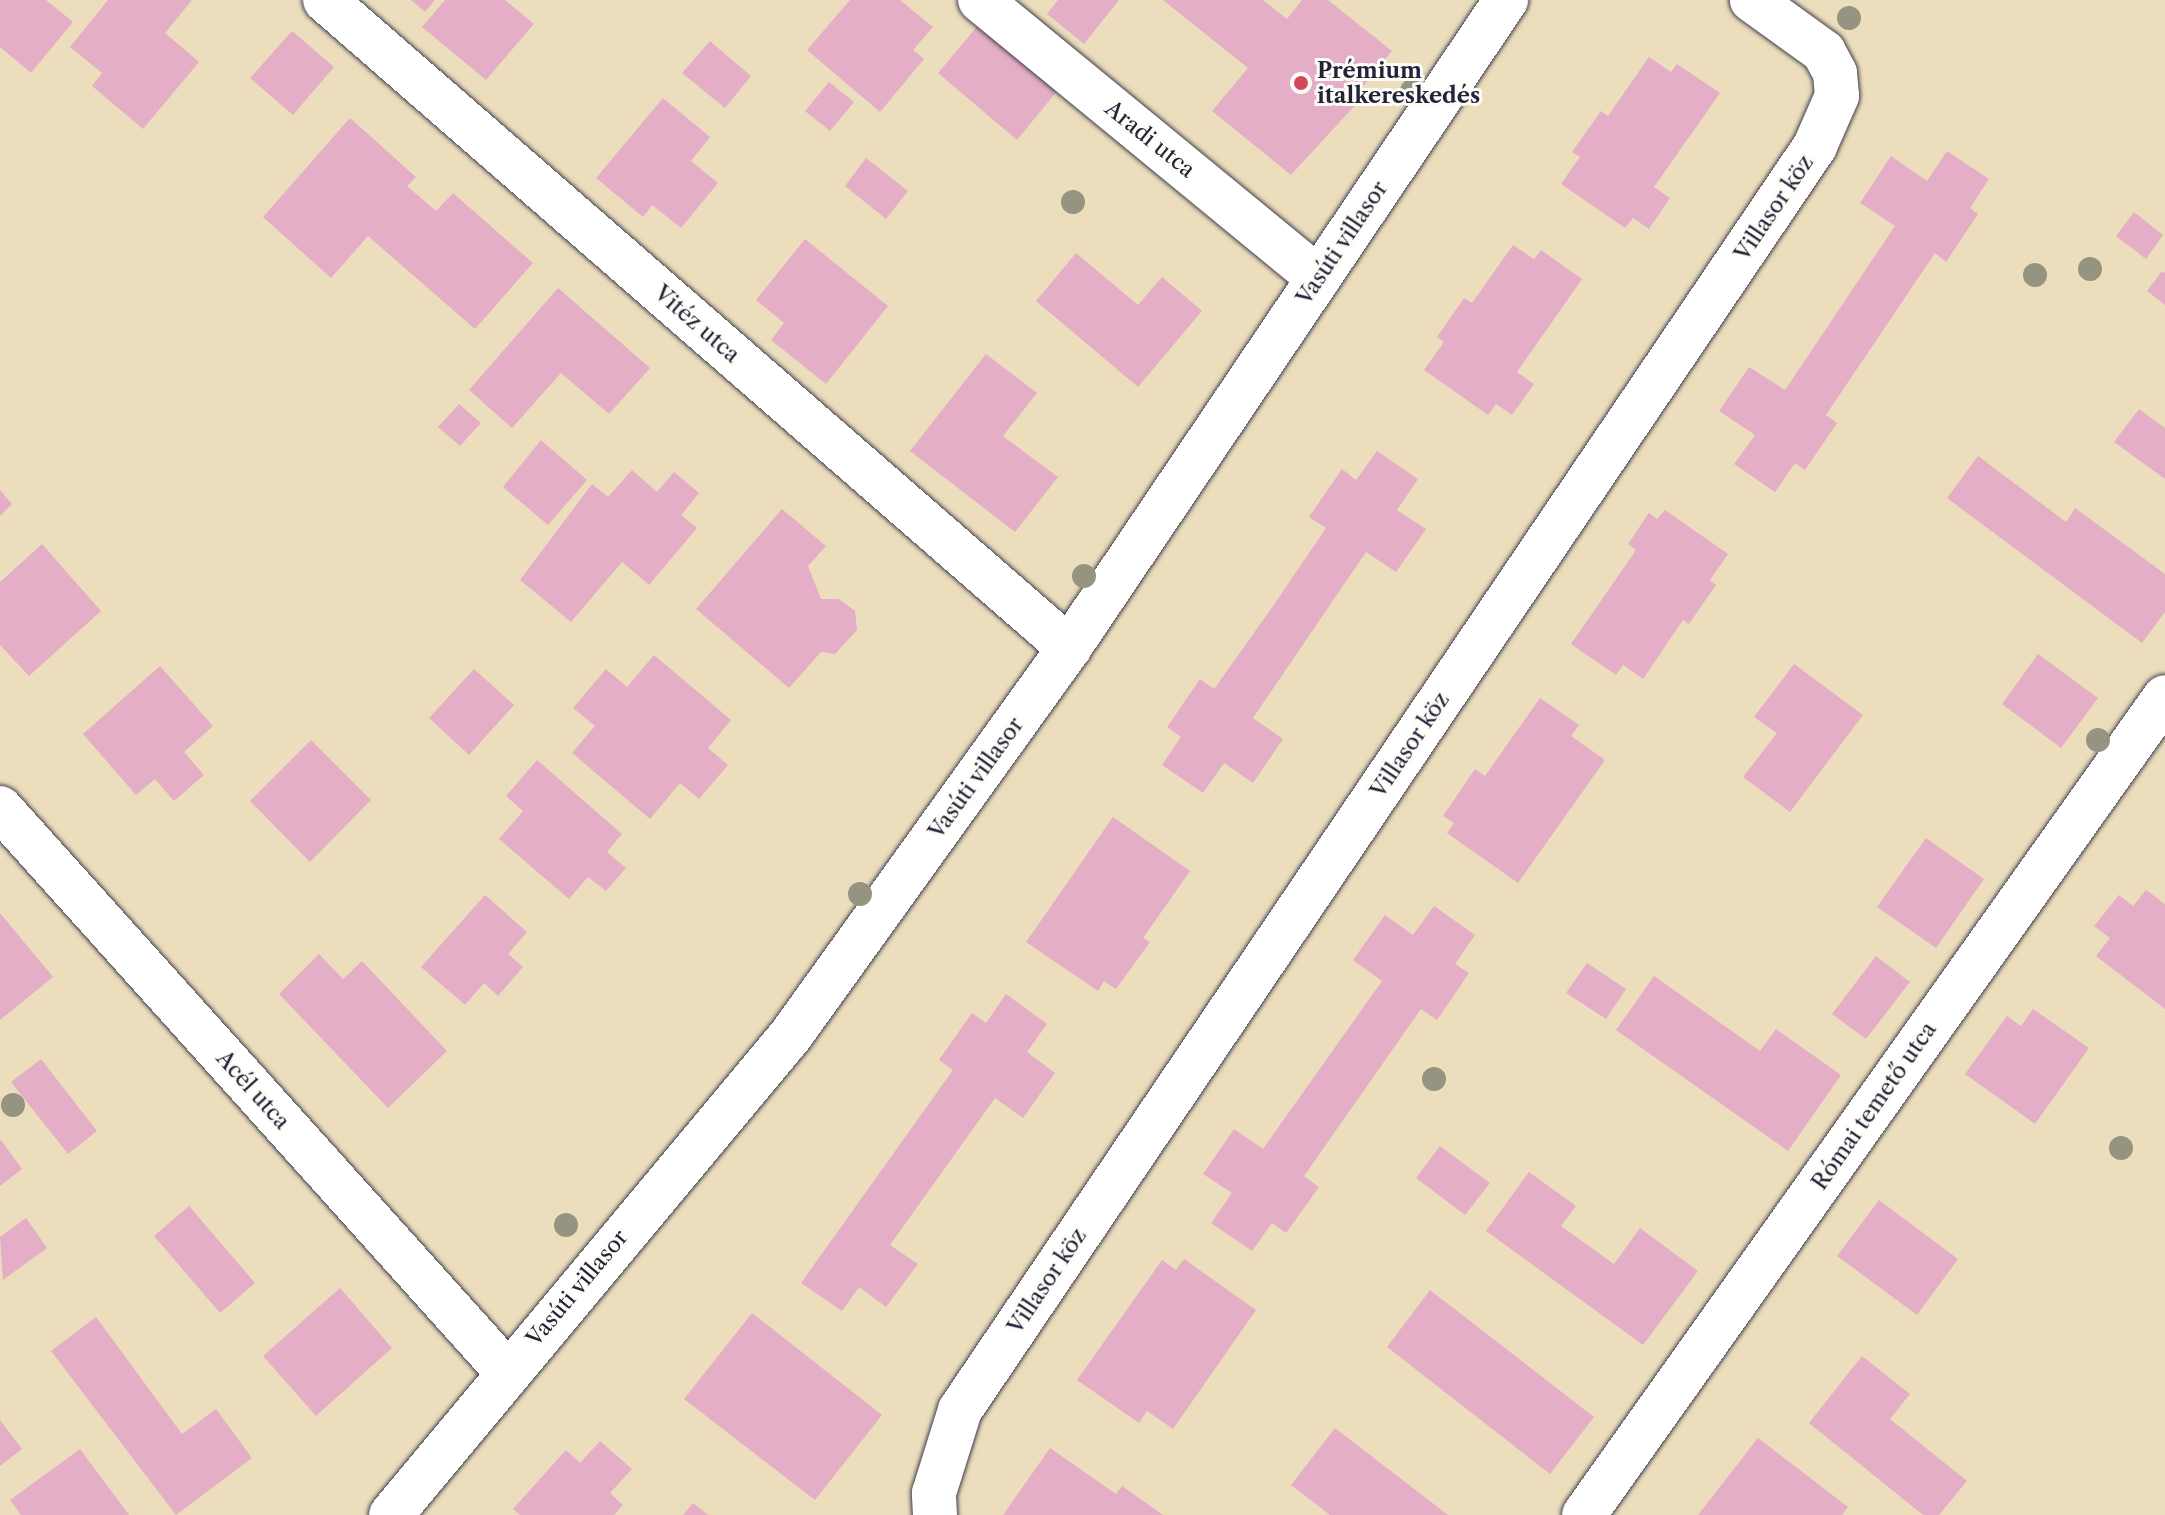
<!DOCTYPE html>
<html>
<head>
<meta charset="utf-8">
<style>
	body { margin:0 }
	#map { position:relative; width:2165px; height:1515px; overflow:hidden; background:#ecdebc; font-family:"Libre Caslon Text",serif }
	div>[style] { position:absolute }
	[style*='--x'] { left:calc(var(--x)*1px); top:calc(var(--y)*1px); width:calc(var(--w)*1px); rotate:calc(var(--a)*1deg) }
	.building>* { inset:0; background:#e4aec6 }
	.roads { filter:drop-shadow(0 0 2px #403e4e) drop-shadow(0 0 2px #403e4e) }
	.minor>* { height:44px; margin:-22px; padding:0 22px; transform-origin:22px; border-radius:22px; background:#fff }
	.trees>* { width:24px; height:24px; margin:-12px; border-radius:50%; background:#959481 }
	.dots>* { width:22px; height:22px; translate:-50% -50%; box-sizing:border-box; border:4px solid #fdfcf7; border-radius:50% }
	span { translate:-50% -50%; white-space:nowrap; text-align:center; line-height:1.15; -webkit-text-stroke:6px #fdfcf7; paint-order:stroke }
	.poi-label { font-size:22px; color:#22223b; font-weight:700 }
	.left { translate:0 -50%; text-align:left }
	.street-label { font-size:22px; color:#22223b }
</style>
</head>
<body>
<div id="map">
	<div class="building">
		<i style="clip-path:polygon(0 0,46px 0,73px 22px,31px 73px,0 47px)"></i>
		<i style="clip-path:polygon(108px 0,192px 0,165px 33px,199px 62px,143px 129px,92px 86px,102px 73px,70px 47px)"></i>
		<i style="clip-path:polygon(411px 0,435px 0,425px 12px)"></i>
		<i style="clip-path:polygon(445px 0,505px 0,534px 24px,486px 80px,422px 27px)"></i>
		<i style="clip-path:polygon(850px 0,900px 0,933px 27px,913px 50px,924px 59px,880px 112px,807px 50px)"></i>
		<i style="clip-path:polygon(1058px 0,1119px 0,1084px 44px,1047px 14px)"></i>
		<i style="clip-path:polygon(1163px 0,1263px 0,1287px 19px,1302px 0,1328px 0,1392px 51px,1354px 97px,1359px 101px,1291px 175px,1212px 111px,1248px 68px)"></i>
		<i style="clip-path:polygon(980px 23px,1058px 90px,1017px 140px,938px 73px)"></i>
		<i style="clip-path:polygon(292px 31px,334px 67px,293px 115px,250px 78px)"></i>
		<i style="clip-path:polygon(710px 41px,751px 76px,725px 108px,682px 73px)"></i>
		<i style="clip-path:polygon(1649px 57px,1671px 72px,1677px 64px,1720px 93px,1654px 187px,1670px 198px,1649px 229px,1633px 218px,1625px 228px,1561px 184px,1580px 157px,1572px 152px,1601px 111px,1608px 116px)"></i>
		<i style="clip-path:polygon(829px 82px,854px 102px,830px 131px,805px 111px)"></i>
		<i style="clip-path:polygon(663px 98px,710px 137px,691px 161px,718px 183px,681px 228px,652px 205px,643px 217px,596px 178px)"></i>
		<i style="clip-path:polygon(350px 118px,416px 177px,407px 186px,436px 211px,453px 193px,533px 263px,475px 329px,368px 236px,331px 278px,263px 217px)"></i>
		<i style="clip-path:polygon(1947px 151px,1989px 179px,1970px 208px,1978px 214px,1946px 262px,1935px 253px,1826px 415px,1837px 423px,1805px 470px,1795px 463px,1775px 492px,1734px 464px,1755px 435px,1719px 411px,1749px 367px,1785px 390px,1895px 226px,1860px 203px,1891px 156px,1927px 181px)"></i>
		<i style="clip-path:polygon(866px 158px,908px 191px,886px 219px,845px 186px)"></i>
		<i style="clip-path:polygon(2134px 212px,2163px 235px,2146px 259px,2116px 236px)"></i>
		<i style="clip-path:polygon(805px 239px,888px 306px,826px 384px,771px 340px,784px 323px,756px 300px)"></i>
		<i style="clip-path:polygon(1513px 245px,1534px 259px,1541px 250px,1582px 279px,1517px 372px,1534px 384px,1512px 415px,1496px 404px,1488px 415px,1424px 370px,1444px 342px,1437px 337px,1464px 298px,1472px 303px)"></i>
		<i style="clip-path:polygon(1076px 253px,1138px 305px,1162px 277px,1202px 311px,1138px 387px,1036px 301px)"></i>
		<i style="clip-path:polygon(2162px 271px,2165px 273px,2165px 305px,2147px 291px)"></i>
		<i style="clip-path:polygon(558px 288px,650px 368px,609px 414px,561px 373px,512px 428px,469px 390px)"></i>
		<i style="clip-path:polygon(986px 354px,1037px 393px,1003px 436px,1058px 477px,1015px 532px,910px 451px)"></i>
		<i style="clip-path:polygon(459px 404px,481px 423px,460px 446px,438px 427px)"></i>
		<i style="clip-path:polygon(2139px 409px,2165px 428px,2165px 479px,2114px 442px)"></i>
		<i style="clip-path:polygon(541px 440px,587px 480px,548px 525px,503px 487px)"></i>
		<i style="clip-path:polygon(1377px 451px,1418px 479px,1397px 510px,1426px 529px,1396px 572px,1366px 552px,1253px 718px,1283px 739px,1253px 783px,1224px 763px,1203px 793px,1162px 765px,1181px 737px,1167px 727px,1200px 679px,1214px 689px,1273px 606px,1326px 528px,1309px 517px,1342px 469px,1356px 480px)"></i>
		<i style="clip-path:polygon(1978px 456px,2066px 522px,2075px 508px,2165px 574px,2165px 612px,2142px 643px,1947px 498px)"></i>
		<i style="clip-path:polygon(632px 470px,657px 492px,674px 472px,699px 493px,681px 515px,697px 528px,649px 585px,622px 562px,571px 622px,520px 580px,592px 484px,608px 497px)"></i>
		<i style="clip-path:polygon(0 490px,12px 504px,0 516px)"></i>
		<i style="clip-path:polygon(782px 509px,826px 546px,808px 566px,821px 599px,839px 599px,855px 611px,857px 630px,835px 654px,821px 652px,789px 688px,696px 609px)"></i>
		<i style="clip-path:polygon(1665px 510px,1728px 554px,1710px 580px,1716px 585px,1689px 624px,1683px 620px,1643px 679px,1623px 665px,1616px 675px,1571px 644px,1636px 550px,1628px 544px,1649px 513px,1657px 519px)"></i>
		<i style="clip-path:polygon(42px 544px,101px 611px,29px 676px,0 645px,0 582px)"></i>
		<i style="clip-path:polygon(2038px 654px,2098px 698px,2061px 748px,2002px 704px)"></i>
		<i style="clip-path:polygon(654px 655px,731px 720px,708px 748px,728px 765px,699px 799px,680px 783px,650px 819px,572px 753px,595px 726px,573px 708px,606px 669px,627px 687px)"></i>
		<i style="clip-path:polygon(1794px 664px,1863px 715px,1790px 812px,1743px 777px,1777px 733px,1754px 717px)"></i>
		<i style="clip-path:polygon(160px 666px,213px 726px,184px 752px,204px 775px,174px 801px,155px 779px,136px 795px,83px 734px)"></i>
		<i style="clip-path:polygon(474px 669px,514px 705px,469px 755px,429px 718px)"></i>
		<i style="clip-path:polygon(1540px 698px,1579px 725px,1571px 736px,1605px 760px,1518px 883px,1447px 833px,1454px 823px,1443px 816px,1475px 769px,1485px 776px)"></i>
		<i style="clip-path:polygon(311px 740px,371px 800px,310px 862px,250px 801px)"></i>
		<i style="clip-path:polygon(537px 760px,622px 834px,607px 852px,626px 868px,606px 891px,588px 877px,569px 899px,499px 839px,523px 811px,506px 796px)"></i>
		<i style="clip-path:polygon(1113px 817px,1190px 871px,1143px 938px,1150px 942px,1116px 989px,1104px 981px,1098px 991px,1026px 942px)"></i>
		<i style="clip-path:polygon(1926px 838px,1984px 879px,1936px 948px,1877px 907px)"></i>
		<i style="clip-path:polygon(2146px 890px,2165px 904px,2165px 1009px,2096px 956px,2110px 938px,2094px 926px,2119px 895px,2133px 906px)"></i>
		<i style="clip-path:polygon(485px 895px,527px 932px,508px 954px,523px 967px,498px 996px,484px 983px,465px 1005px,421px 967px)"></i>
		<i style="clip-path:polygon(1434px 906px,1475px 935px,1455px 964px,1469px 973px,1437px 1020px,1421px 1009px,1304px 1176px,1319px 1187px,1286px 1233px,1272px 1223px,1252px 1251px,1211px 1223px,1232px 1193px,1203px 1174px,1234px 1129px,1263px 1149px,1382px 981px,1353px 960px,1385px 915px,1413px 935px)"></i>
		<i style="clip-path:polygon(0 913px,53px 977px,0 1020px)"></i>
		<i style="clip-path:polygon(319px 954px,343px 979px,362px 961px,447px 1051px,388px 1108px,279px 994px)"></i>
		<i style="clip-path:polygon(1876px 956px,1910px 982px,1866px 1039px,1832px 1014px)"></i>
		<i style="clip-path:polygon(1587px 963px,1626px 989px,1606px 1019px,1566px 993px)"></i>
		<i style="clip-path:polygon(1654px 976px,1760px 1051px,1776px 1029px,1841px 1075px,1788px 1151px,1616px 1030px)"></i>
		<i style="clip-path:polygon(1006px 994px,1047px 1024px,1027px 1052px,1055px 1073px,1023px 1118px,995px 1098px,890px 1245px,918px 1264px,886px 1307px,859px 1287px,842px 1311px,801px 1283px,953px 1070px,939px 1060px,972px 1013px,986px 1023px)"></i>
		<i style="clip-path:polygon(2033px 1009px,2089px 1048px,2035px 1124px,1965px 1074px,2007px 1016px,2021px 1026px)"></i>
		<i style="clip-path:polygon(41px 1059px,97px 1131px,68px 1154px,11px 1082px)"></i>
		<i style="clip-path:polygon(0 1139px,22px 1169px,0 1186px)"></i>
		<i style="clip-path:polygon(1440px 1146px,1490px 1183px,1465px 1215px,1416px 1178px)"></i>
		<i style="clip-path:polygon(1529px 1172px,1576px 1206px,1561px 1226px,1614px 1264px,1640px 1228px,1698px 1271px,1643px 1345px,1486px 1231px)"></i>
		<i style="clip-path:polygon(1879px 1200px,1958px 1259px,1917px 1315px,1837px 1256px)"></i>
		<i style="clip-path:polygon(189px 1206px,255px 1283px,220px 1313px,154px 1236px)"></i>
		<i style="clip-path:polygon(26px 1218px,47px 1248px,3px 1280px,0 1237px)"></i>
		<i style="clip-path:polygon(1184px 1259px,1256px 1310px,1173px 1429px,1147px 1411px,1139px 1423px,1077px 1380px,1162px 1260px,1176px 1270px)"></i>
		<i style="clip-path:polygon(340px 1288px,392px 1348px,316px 1416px,263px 1356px)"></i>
		<i style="clip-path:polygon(1430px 1290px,1594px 1417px,1550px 1474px,1387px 1347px)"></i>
		<i style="clip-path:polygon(752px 1313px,882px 1415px,815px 1500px,684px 1399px)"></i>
		<i style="clip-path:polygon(96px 1317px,182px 1434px,216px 1409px,252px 1458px,176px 1515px,51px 1351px)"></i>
		<i style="clip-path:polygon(1862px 1356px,1910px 1394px,1890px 1419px,1967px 1481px,1939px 1515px,1923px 1515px,1809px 1423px)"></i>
		<i style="clip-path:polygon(0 1420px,22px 1449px,0 1466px)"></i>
		<i style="clip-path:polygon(1335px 1428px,1448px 1515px,1330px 1515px,1291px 1485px)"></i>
		<i style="clip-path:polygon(1758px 1438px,1848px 1507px,1842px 1515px,1698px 1515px)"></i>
		<i style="clip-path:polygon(600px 1441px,632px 1469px,610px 1493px,623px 1505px,614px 1515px,520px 1515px,513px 1509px,566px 1450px,580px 1463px)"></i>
		<i style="clip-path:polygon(1050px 1448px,1116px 1494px,1122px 1486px,1163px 1515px,1003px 1515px)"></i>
		<i style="clip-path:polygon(80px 1449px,129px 1515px,21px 1515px,10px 1500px)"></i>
		<i style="clip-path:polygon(693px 1503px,708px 1515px,683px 1515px)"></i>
	</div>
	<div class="roads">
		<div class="minor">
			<i style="--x:325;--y:0;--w:987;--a:41.05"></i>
			<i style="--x:980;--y:0;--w:438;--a:39.4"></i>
			<i style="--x:0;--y:808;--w:758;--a:48.05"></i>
			<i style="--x:391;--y:1515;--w:625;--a:-50.19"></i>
			<i style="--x:791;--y:1035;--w:477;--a:-54.3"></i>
			<i style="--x:1069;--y:648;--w:782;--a:-56"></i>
			<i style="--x:935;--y:1515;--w:22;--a:-93"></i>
			<i style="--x:934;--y:1493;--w:87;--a:-72.6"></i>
			<i style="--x:960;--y:1410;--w:1526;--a:-55.92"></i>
			<i style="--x:1815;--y:146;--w:55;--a:-66.3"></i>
			<i style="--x:1837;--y:96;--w:23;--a:-95"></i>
			<i style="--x:1835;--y:73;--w:24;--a:-118"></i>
			<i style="--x:1824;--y:52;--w:89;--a:-144.2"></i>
			<i style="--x:1584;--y:1515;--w:1003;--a:-54.62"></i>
		</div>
	</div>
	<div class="trees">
		<i style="left:1849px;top:18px"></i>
		<i style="left:1412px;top:91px"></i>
		<i style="left:1073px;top:202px"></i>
		<i style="left:2090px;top:269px"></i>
		<i style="left:2035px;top:275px"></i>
		<i style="left:1084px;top:576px"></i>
		<i style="left:2098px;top:740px"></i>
		<i style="left:860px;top:894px"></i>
		<i style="left:1434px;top:1079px"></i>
		<i style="left:13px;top:1105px"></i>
		<i style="left:2121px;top:1148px"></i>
		<i style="left:566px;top:1225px"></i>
	</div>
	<div class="dots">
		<i style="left:1301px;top:83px;background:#d1495b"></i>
	</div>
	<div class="poi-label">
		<span class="left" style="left:1317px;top:83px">Prémium<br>italkereskedés</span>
	</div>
	<div class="street-label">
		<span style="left:1150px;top:139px;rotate:39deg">Aradi utca</span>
		<span style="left:1774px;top:208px;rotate:-56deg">Villasor köz</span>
		<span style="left:1342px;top:243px;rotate:-56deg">Vasúti villasor</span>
		<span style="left:697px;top:324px;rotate:41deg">Vitéz utca</span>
		<span style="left:1410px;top:745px;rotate:-56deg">Villasor köz</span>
		<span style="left:976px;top:778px;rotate:-54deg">Vasúti villasor</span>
		<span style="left:253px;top:1090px;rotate:48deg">Acél utca</span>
		<span style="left:1874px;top:1106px;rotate:-55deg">Római temető utca</span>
		<span style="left:1047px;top:1281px;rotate:-56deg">Villasor köz</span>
		<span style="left:577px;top:1288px;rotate:-50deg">Vasúti villasor</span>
	</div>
</div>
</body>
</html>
